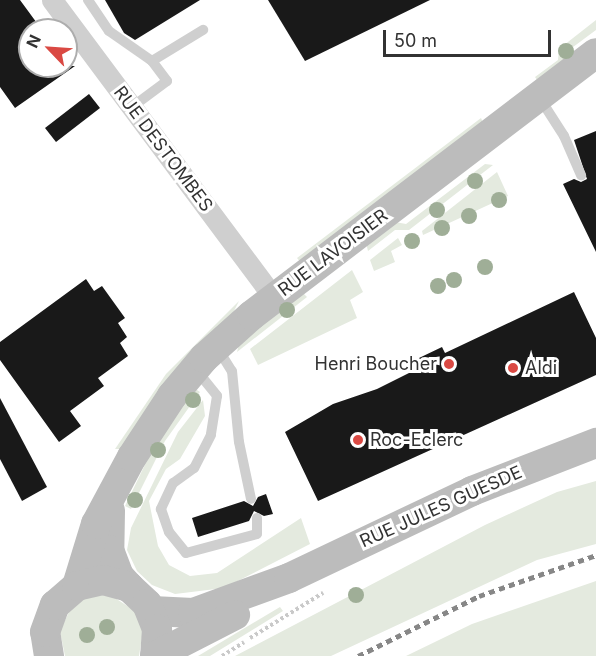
<!DOCTYPE html>
<html>
<head>
<meta charset="utf-8">
<style>
	body { margin:0 }
	#map { position:relative; width:596px; height:656px; overflow:hidden; background:#fff; font-family:Inter,sans-serif }
	div>[style] { position:absolute }
	[style*='--x'] { left:calc(var(--x)*1px); top:calc(var(--y)*1px); width:calc(var(--w)*1px); rotate:calc(var(--a)*1deg) }
	.green>* { inset:0; background:#e4eadf }
	.building>* { inset:0; background:#191919 }
	.path>* { height:4px; margin-top:-2px; transform-origin:0; background:repeating-linear-gradient(90deg,#c9c9c9 0 3px,transparent 0 6px) }
	.lane>* { height:10px; margin:-5px; padding:0 5px; transform-origin:5px; border-radius:5px; background:#cfcfcf }
	.street>* { height:21px; margin:-10.5px; padding:0 10.5px; transform-origin:10.5px; border-radius:10.5px; background:#cfcfcf }
	.secondary>* { height:30px; margin:-15px; padding:0 15px; transform-origin:15px; border-radius:15px; background:#bcbcbc }
	.rail>* { height:4.5px; margin-top:-2.25px; transform-origin:0; background:repeating-linear-gradient(90deg,#878787 0 6px,transparent 0 10.5px) }
	.trees>* { width:16px; height:16px; margin:-8px; border-radius:50%; background:#9fae97 }
	.dots>* { width:16px; height:16px; translate:-50% -50%; box-sizing:border-box; border:3px solid #fff; border-radius:50% }
	span { translate:-50% -50%; white-space:nowrap; text-align:center; line-height:1.15; -webkit-text-stroke:6px #fff; paint-order:stroke }
	.street-label { font-size:18px; color:#323232 }
	.poi-label { font-size:18px; color:#323232 }
	.right { translate:-100% -50%; text-align:right }
	.left { translate:0 -50%; text-align:left }
	.north { position:absolute; left:18px; top:18px; width:60px; height:60px; box-sizing:border-box; background:#fff; border:2px solid #adadad; border-radius:50%; rotate:295deg; font-size:16px; font-weight:700; line-height:24px; text-align:center; color:#323232 }
	.north::after { content:''; display:block; margin:auto; width:21px; height:27px; background:#da4943; clip-path:polygon(50% 0,100% 100%,50% 72%,0 100%) }
	.scale { position:absolute; left:383px; top:30px; width:168px; height:27px; box-sizing:border-box; border:3px solid #323232; border-top:0; padding-left:8px; font-size:18px; line-height:21px; white-space:nowrap; color:#323232; -webkit-text-stroke:4px #fff; paint-order:stroke }
</style>
</head>
<body>
<div id="map">
	<div class="green">
		<i style="clip-path:polygon(596px 20px,596px 30px,565px 53px,565px 63px,537px 80px,535px 77px,558px 60px,559px 49px)"></i>
		<i style="clip-path:polygon(481px 118px,484px 125px,301px 263px,297px 258px)"></i>
		<i style="clip-path:polygon(485px 164px,493px 165px,409px 230px,395px 230px,368px 251px,366px 243px,395px 222px,406px 224px)"></i>
		<i style="clip-path:polygon(497px 172px,508px 196px,423px 235px,422px 231px)"></i>
		<i style="clip-path:polygon(398px 238px,402px 245px,391px 251px,395px 262px,374px 271px,370px 260px)"></i>
		<i style="clip-path:polygon(352px 270px,363px 292px,350px 300px,357px 318px,258px 365px,250px 349px)"></i>
		<i style="clip-path:polygon(302px 292px,307px 297px,237px 352px,240px 340px)"></i>
		<i style="clip-path:polygon(239px 301px,233px 313px,123px 449px,115px 449px,166px 374px)"></i>
		<i style="clip-path:polygon(194px 388px,200px 392px,165px 441px,131px 509px,125px 506px,155px 444px)"></i>
		<i style="clip-path:polygon(203px 400px,205px 416px,180px 459px,166px 469px,149px 501px,158px 546px,169px 565px,190px 576px,217px 573px,301px 518px,310px 544px,224px 588px,175px 594px,152px 585px,137px 571px,127px 550px,131px 528px,178px 432px)"></i>
		<i style="clip-path:polygon(596px 481px,596px 544px,537px 560px,331px 656px,235px 656px,485px 525px,557px 492px)"></i>
		<i style="clip-path:polygon(596px 581px,596px 656px,406px 656px,472px 624px)"></i>
		<i style="clip-path:polygon(98px 595px,112px 596px,135px 611px,143px 630px,139px 656px,65px 656px,60px 631px,69px 612px,84px 599px)"></i>
		<i style="clip-path:polygon(280px 607px,283px 611px,210px 656px,198px 656px)"></i>
	</div>
	<div class="building">
		<i style="clip-path:polygon(0 0,20px 0,42px 30px,30px 30px,30px 66px,75px 66px,15px 108px,0 87px)"></i>
		<i style="clip-path:polygon(105px 0,200px 0,135px 40px,124px 33px)"></i>
		<i style="clip-path:polygon(268px 0,430px 0,305px 61px)"></i>
		<i style="clip-path:polygon(89px 94px,100px 108px,56px 142px,45px 128px)"></i>
		<i style="clip-path:polygon(596px 131px,596px 252px,563px 184px,574px 179px,581px 182px,587px 179px,574px 140px)"></i>
		<i style="clip-path:polygon(86px 279px,94px 291px,102px 286px,125px 318px,118px 323px,127px 337px,120px 343px,128px 356px,98px 378px,104px 386px,70px 411px,81px 426px,59px 442px,0 360px,0 342px)"></i>
		<i style="clip-path:polygon(574px 292px,596px 338px,596px 375px,318px 501px,285px 432px,333px 404px,377px 389px,423px 366px,419px 358px,442px 347px,445px 353px)"></i>
		<i style="clip-path:polygon(0 398px,47px 487px,22px 501px,0 459px)"></i>
		<i style="clip-path:polygon(266px 494px,273px 514px,264px 516px,254px 511px,249px 521px,198px 537px,192px 518px,244px 501px,253px 506px,258px 497px)"></i>
	</div>
	<div class="path">
		<i style="--x:250;--y:638;--w:86;--a:-31.7"></i>
		<i style="--x:222;--y:656;--w:26;--a:-32"></i>
	</div>
	<div class="lane">
		<i style="--x:88;--y:0;--w:37;--a:56"></i>
		<i style="--x:109;--y:31;--w:52;--a:34.9"></i>
		<i style="--x:152;--y:61;--w:25;--a:53"></i>
		<i style="--x:167;--y:81;--w:44;--a:143.4"></i>
		<i style="--x:152;--y:61;--w:60;--a:-31.3"></i>
		<i style="--x:539;--y:97;--w:46;--a:57.3"></i>
		<i style="--x:564;--y:136;--w:43;--a:66.4"></i>
		<i style="--x:218;--y:349;--w:26;--a:58"></i>
		<i style="--x:232;--y:371;--w:71;--a:84.4"></i>
		<i style="--x:239;--y:442;--w:58;--a:78.1"></i>
		<i style="--x:197;--y:371;--w:32;--a:51"></i>
		<i style="--x:217;--y:396;--w:39;--a:99"></i>
		<i style="--x:211;--y:435;--w:37;--a:117"></i>
		<i style="--x:194;--y:468;--w:26;--a:144"></i>
		<i style="--x:173;--y:483;--w:29;--a:115"></i>
		<i style="--x:161;--y:509;--w:24;--a:71"></i>
		<i style="--x:169;--y:532;--w:27;--a:51"></i>
		<i style="--x:186;--y:553;--w:73;--a:-15"></i>
		<i style="--x:257;--y:534;--w:16;--a:-90"></i>
	</div>
	<div class="street">
		<i style="--x:52;--y:0;--w:372;--a:53.3"></i>
	</div>
	<div class="secondary">
		<i style="--x:110;--y:511;--w:39;--a:91"></i>
		<i style="--x:109;--y:550;--w:28;--a:69"></i>
		<i style="--x:119;--y:576;--w:15;--a:48"></i>
		<i style="--x:77;--y:586;--w:65;--a:-73"></i>
		<i style="--x:96;--y:524;--w:76;--a:-61.8"></i>
		<i style="--x:132;--y:457;--w:73;--a:-56.7"></i>
		<i style="--x:172;--y:396;--w:50;--a:-49.9"></i>
		<i style="--x:204;--y:358;--w:64;--a:-41.9"></i>
		<i style="--x:252;--y:315;--w:432;--a:-37.3"></i>
		<i style="--x:152;--y:611;--w:41;--a:2.8"></i>
		<i style="--x:193;--y:613;--w:102;--a:-20"></i>
		<i style="--x:289;--y:578;--w:203;--a:-25.4"></i>
		<i style="--x:472;--y:491;--w:133;--a:-21.2"></i>
		<i style="--x:49;--y:656;--w:24;--a:-99"></i>
		<i style="--x:45;--y:632;--w:29;--a:-70"></i>
		<i style="--x:55;--y:605;--w:29;--a:-41"></i>
		<i style="--x:77;--y:586;--w:27;--a:-13"></i>
		<i style="--x:103;--y:580;--w:27;--a:15"></i>
		<i style="--x:129;--y:587;--w:25;--a:43"></i>
		<i style="--x:147;--y:604;--w:27;--a:68"></i>
		<i style="--x:157;--y:629;--w:27;--a:94"></i>
		<i style="--x:155;--y:656;--w:90;--a:-27.1"></i>
	</div>
	<div class="rail">
		<i style="--x:358;--y:656;--w:135;--a:-26.4"></i>
		<i style="--x:479;--y:596;--w:124;--a:-19.3"></i>
	</div>
	<div class="trees">
		<i style="left:566px;top:51px"></i>
		<i style="left:475px;top:181px"></i>
		<i style="left:499px;top:200px"></i>
		<i style="left:437px;top:210px"></i>
		<i style="left:469px;top:216px"></i>
		<i style="left:442px;top:228px"></i>
		<i style="left:412px;top:241px"></i>
		<i style="left:485px;top:267px"></i>
		<i style="left:454px;top:280px"></i>
		<i style="left:438px;top:286px"></i>
		<i style="left:287px;top:310px"></i>
		<i style="left:193px;top:400px"></i>
		<i style="left:158px;top:450px"></i>
		<i style="left:135px;top:500px"></i>
		<i style="left:356px;top:595px"></i>
		<i style="left:107px;top:627px"></i>
		<i style="left:87px;top:635px"></i>
	</div>
	<div class="dots">
		<i style="left:449px;top:364px;background:#da4943"></i>
		<i style="left:513px;top:368px;background:#da4943"></i>
		<i style="left:358px;top:440px;background:#da4943"></i>
	</div>
	<div class="street-label">
		<span style="left:163px;top:149px;rotate:53deg">RUE DESTOMBES</span>
		<span style="left:333px;top:253px;rotate:-37deg">RUE LAVOISIER</span>
		<span style="left:441px;top:507px;rotate:-24deg">RUE JULES GUESDE</span>
	</div>
	<div class="poi-label">
		<span class="right" style="left:437px;top:364px">Henri Boucher</span>
		<span class="left" style="left:525px;top:368px">Aldi</span>
		<span class="left" style="left:370px;top:440px">Roc-Eclerc</span>
	</div>
	<div class="north">N</div>
	<div class="scale">50 m</div>
</div>
</body>
</html>
